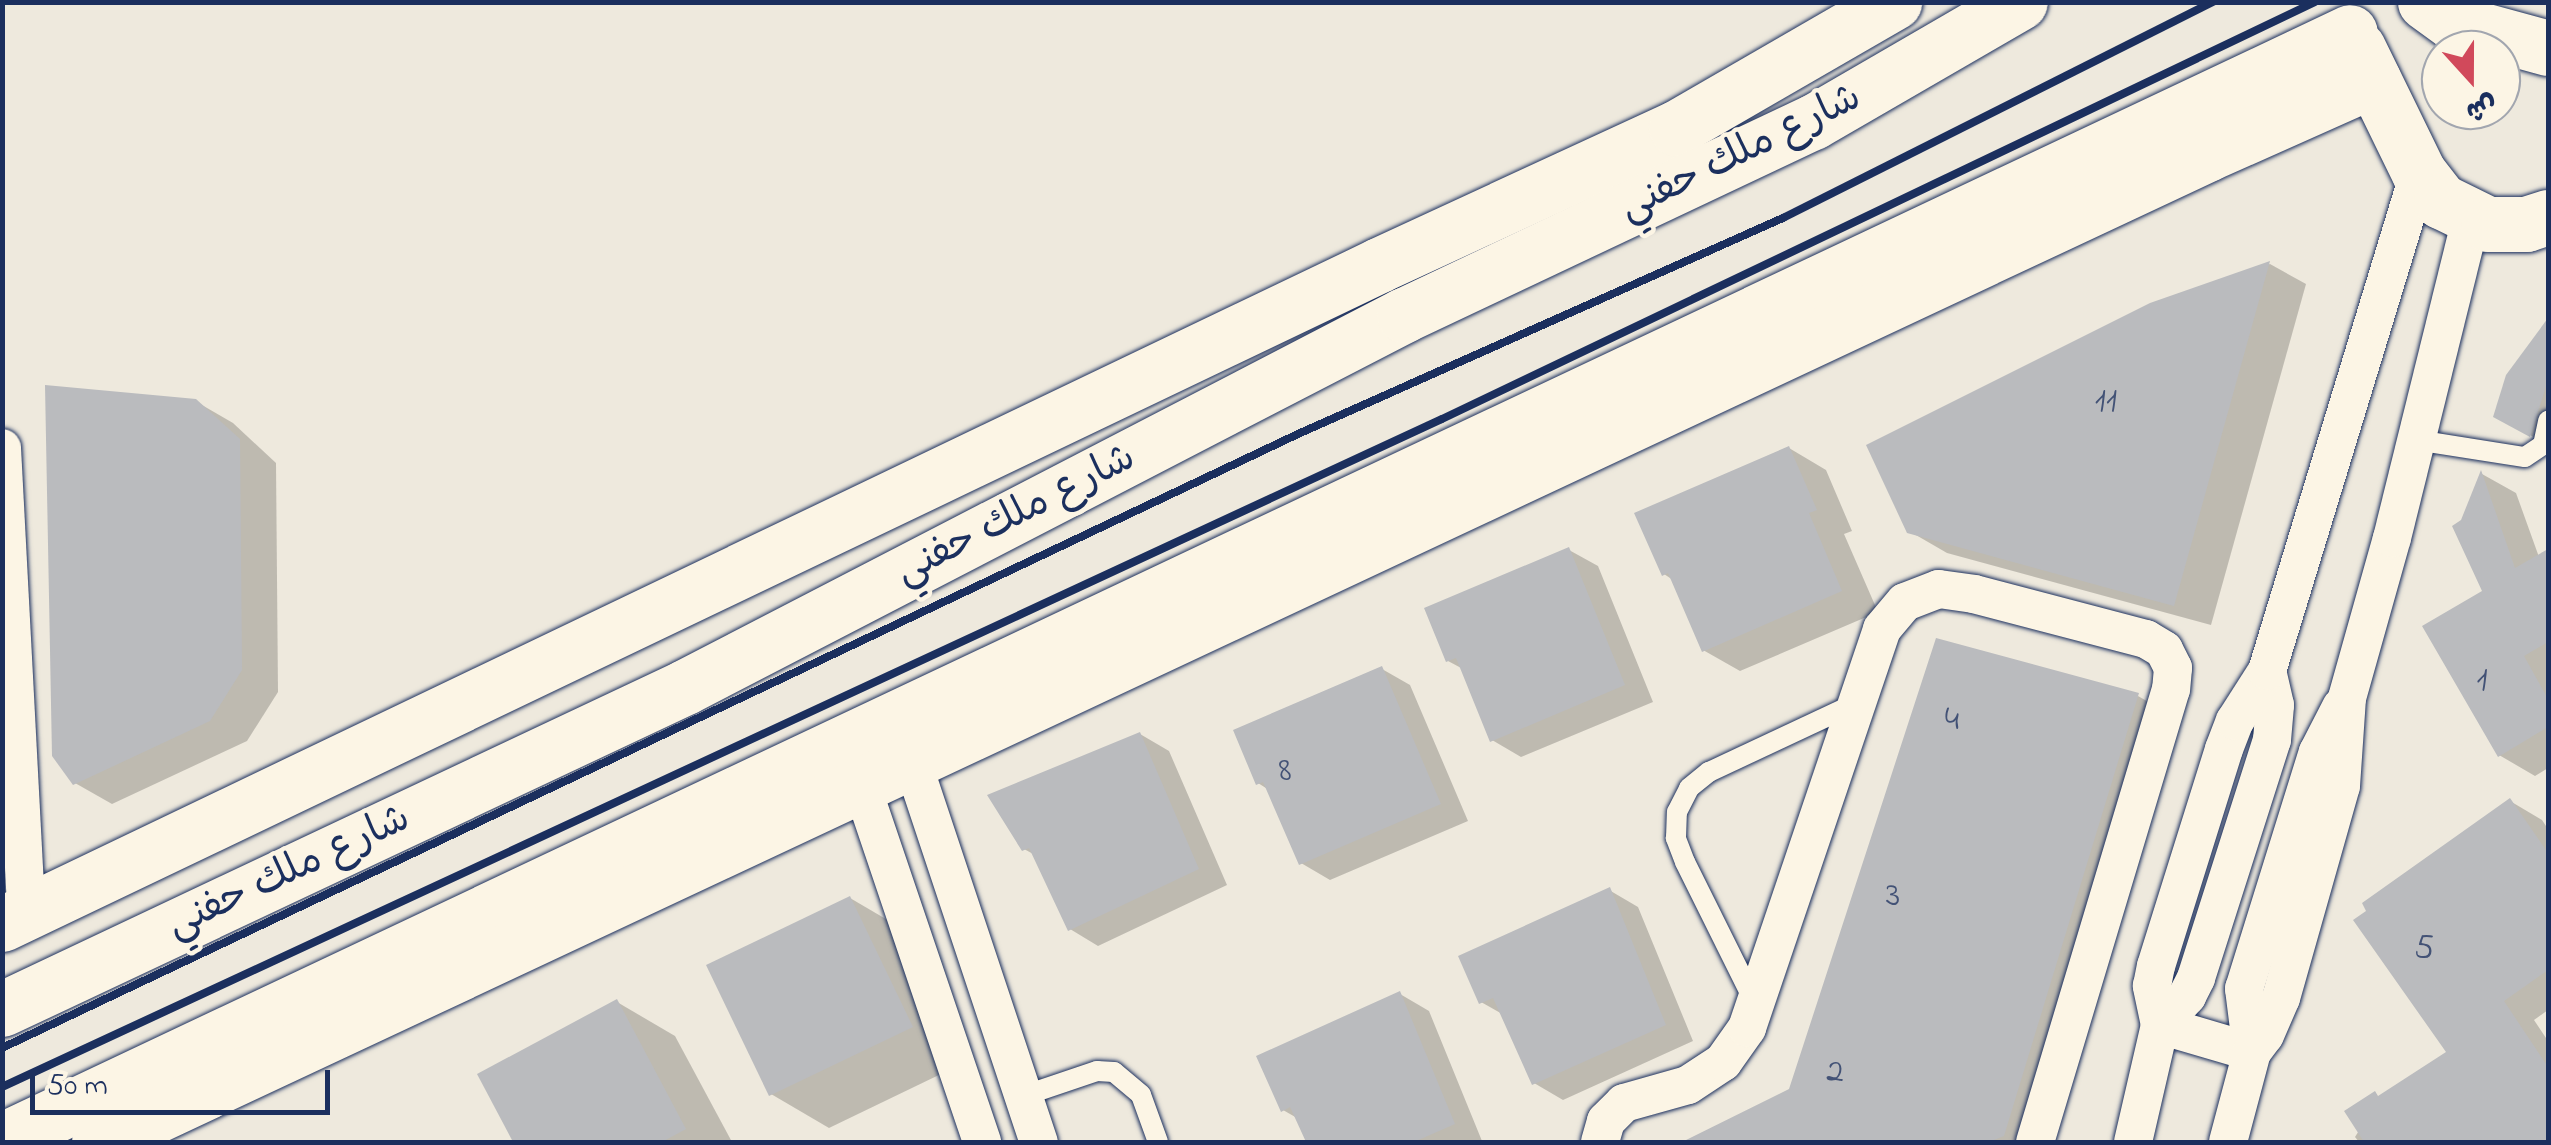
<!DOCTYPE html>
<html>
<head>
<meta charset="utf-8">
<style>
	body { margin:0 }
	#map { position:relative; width:2551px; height:1145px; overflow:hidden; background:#eee9dd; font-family:"Indie Flower","Playpen Sans Arabic",sans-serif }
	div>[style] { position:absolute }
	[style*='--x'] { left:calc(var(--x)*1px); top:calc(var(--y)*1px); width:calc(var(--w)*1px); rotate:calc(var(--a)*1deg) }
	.shadow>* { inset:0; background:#0003 }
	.building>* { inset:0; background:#babbbe }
	.roads { filter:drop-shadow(0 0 2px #1b2f5e) drop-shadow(0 0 2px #1b2f5e) }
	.lane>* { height:20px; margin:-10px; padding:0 10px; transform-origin:10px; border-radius:10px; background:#fcf5e5 }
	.street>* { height:38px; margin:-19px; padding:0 19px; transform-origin:19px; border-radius:19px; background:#fcf5e5 }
	.secondary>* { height:55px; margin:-27.5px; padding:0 27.5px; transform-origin:27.5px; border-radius:27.5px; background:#fcf5e5 }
	.highway>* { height:55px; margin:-27.5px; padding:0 27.5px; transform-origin:27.5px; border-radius:27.5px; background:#fcf5e5 }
	.rail>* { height:8px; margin:-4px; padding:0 4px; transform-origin:4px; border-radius:4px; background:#1b2f5e }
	span { translate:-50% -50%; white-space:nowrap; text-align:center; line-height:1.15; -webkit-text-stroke:9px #fcf5e5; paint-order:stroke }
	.number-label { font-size:35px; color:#435276 }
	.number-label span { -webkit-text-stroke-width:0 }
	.street-label { font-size:40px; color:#1b2f5e }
	.frame { position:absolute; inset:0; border:5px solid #1b2f5e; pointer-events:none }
	.north { position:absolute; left:2421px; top:30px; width:100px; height:100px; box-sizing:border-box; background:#fcf5e5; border:2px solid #a2a6af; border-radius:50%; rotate:159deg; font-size:28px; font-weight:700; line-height:40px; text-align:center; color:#1b2f5e }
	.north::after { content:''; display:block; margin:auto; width:35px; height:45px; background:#d1495b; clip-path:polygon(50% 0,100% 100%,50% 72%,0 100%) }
	.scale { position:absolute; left:30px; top:1070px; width:300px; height:45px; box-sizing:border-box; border:5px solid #1b2f5e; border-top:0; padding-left:12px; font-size:30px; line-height:35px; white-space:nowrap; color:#1b2f5e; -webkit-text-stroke:8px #fcf5e5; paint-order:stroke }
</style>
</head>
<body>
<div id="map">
	<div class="shadow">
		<i style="clip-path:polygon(2270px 264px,2306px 284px,2211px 625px,1947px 553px,1909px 531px,2151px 306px)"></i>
		<i style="clip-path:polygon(2548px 322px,2548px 445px,2521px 430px,2508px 376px)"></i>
		<i style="clip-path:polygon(195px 401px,233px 423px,276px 463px,278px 692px,247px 741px,112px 804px,75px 783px)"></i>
		<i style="clip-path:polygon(1789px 448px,1826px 470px,1852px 531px,1844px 534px,1878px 612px,1740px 671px,1703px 650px,1673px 580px,1664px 574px)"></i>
		<i style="clip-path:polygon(2482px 474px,2516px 493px,2539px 557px,2548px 552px,2548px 768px,2535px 776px,2499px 755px,2486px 592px,2463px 522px)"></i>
		<i style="clip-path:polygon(1569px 550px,1598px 566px,1653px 702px,1521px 757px,1492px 740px,1463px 669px,1448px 661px)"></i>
		<i style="clip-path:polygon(1382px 669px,1410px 685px,1468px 821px,1330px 880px,1301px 863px,1269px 790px,1258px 783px)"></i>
		<i style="clip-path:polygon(2138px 696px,2175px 717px,2045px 1142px,1687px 1142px,1791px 1091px)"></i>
		<i style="clip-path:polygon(1140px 734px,1169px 751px,1227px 885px,1098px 946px,1070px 929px,1035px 855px,1024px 849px)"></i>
		<i style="clip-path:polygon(2510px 801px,2542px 820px,2548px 829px,2548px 1010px,2534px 1020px,2548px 1041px,2548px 1142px,2359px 1142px,2355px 1137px,2380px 1097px,2450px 1053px)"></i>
		<i style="clip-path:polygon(1609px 890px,1638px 907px,1693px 1041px,1563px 1100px,1534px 1083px,1504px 1015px,1481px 1002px)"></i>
		<i style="clip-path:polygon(850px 898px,908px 932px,970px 1060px,829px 1128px,771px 1094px)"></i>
		<i style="clip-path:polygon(1400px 994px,1429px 1011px,1482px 1141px,1308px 1142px,1297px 1118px,1283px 1110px)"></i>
		<i style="clip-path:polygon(617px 1002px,675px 1036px,732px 1142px,515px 1142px,480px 1075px)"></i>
	</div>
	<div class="building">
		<i style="clip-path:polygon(2270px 261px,2174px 606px,1907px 533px,1866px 445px,2150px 303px)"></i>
		<i style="clip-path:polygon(2548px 318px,2548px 380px,2530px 437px,2493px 417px,2506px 375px)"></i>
		<i style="clip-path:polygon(45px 385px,196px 399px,240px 439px,242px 670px,210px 721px,73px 785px,52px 756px)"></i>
		<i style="clip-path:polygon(1789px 446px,1817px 510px,1809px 513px,1842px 591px,1702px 652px,1668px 573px,1662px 576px,1634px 513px)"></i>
		<i style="clip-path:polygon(2481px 470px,2515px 568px,2548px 549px,2548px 642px,2524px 656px,2548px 699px,2548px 727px,2498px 757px,2422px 626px,2482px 591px,2452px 526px,2461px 520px)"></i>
		<i style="clip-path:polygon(1569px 547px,1625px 685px,1490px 742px,1456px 658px,1446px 662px,1424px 608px)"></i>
		<i style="clip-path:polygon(1936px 638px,2139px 693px,2004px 1136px,1989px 1142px,1682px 1142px,1789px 1089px)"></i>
		<i style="clip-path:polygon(1382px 666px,1441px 804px,1299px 865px,1263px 782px,1256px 785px,1233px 730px)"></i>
		<i style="clip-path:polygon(1140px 732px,1199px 869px,1068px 931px,1029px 848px,1022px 851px,987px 795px)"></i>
		<i style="clip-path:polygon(2510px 798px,2548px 853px,2548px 970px,2504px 1001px,2548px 1067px,2548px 1142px,2364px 1142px,2344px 1111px,2375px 1091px,2378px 1096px,2446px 1052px,2353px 920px,2366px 911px,2362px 903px)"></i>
		<i style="clip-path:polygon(1610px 887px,1666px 1025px,1532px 1085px,1493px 998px,1479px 1004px,1458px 956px)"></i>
		<i style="clip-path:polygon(850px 896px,913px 1027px,769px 1096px,706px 965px)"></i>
		<i style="clip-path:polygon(1400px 991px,1455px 1124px,1414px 1142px,1306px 1142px,1290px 1107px,1281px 1112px,1256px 1056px)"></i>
		<i style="clip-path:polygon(617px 999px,686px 1129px,662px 1142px,513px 1142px,477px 1074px)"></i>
	</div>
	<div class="roads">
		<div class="lane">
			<i style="--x:2416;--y:440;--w:110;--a:8.9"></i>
			<i style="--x:2525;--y:457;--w:22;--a:-34"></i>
			<i style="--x:2543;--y:445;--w:25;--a:-78"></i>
			<i style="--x:1756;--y:1005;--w:160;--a:-116.4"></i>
			<i style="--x:1685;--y:862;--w:26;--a:-111"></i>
			<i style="--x:1676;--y:838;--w:26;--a:-88"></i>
			<i style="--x:1677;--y:812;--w:27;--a:-63"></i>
			<i style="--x:1689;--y:788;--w:26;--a:-39"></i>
			<i style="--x:1709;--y:772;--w:162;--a:-25.1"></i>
			<i style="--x:1023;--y:1096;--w:78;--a:-18.7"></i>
			<i style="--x:1097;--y:1071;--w:17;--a:3"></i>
			<i style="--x:1114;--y:1072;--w:35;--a:40"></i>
			<i style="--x:1141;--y:1095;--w:50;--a:70.1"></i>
		</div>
		<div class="street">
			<i style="--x:2;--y:448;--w:466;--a:87"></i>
			<i style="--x:912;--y:761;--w:402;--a:71.6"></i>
			<i style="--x:861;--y:784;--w:378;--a:71.3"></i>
			<i style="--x:2160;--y:1025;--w:40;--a:-47"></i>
			<i style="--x:2187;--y:996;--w:20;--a:-63"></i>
			<i style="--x:2196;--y:978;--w:250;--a:-72.3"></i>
			<i style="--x:2272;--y:740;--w:35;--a:-85"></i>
			<i style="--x:2275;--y:705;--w:35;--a:-103"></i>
			<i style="--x:2160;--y:1025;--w:96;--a:16.4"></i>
			<i style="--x:2252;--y:1052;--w:64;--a:-97.2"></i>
			<i style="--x:2244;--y:989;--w:248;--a:-72.7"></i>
			<i style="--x:2318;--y:752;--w:51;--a:-62.9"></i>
			<i style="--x:1600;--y:1142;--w:22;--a:-74"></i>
			<i style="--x:1606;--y:1121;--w:25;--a:-45"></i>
			<i style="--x:1624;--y:1103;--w:66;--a:-15.7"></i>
			<i style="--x:1688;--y:1085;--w:42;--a:-33.3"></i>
			<i style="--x:1723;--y:1062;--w:42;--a:-54.8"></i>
			<i style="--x:1747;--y:1028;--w:421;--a:-71.3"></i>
			<i style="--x:1882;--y:629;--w:35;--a:-50"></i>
			<i style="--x:1905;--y:602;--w:36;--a:-21"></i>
			<i style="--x:1939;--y:589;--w:35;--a:8"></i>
			<i style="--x:1974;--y:594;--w:178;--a:14.7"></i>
			<i style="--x:2146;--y:639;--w:21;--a:31"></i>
			<i style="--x:2164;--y:650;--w:20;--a:63"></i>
			<i style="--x:2173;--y:668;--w:21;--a:95"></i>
			<i style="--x:2171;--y:689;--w:473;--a:106.7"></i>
			<i style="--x:2133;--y:1142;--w:120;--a:-77"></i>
			<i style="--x:2160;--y:1025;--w:40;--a:-102"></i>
			<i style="--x:2152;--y:986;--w:20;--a:-79"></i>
			<i style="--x:2156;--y:966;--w:227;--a:-72.6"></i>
			<i style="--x:2224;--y:749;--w:30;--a:-69"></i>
			<i style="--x:2235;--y:721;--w:59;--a:-57.4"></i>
			<i style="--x:2267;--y:671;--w:521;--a:-73.03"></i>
			<i style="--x:2228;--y:1142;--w:93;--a:-75.1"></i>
			<i style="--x:2252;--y:1052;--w:21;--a:-53"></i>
			<i style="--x:2265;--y:1035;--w:40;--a:-66.6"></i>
			<i style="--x:2281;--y:998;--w:220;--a:-74.2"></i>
			<i style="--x:2341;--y:786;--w:88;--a:-86.1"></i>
			<i style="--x:2347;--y:698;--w:166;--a:-74.3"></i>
			<i style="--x:2392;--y:538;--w:329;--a:-76.1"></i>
		</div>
		<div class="secondary">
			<i style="--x:2425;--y:2;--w:34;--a:36"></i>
			<i style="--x:2453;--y:22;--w:98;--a:15.3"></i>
			<i style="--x:2358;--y:48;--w:139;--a:64"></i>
			<i style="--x:2419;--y:173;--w:36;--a:52"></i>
			<i style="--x:2441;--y:201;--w:52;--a:26.1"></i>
			<i style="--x:2488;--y:224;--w:38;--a:0"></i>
			<i style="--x:2526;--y:224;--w:23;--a:-18"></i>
			<i style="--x:2;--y:1140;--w:2596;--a:-25.26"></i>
			<i style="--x:99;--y:1142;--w:2328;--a:-25.11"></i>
			<i style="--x:2207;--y:154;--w:182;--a:-24"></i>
		</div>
		<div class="highway">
			<i style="--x:2;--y:924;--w:1527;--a:-25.57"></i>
			<i style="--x:1379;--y:265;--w:327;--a:-24.8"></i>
			<i style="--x:1676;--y:128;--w:252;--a:-30"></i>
			<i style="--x:2;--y:1009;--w:755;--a:-25.24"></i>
			<i style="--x:685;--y:687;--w:810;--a:-27.36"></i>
			<i style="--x:1404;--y:315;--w:452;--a:-25.3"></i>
			<i style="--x:1813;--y:122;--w:239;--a:-30.1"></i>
		</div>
	</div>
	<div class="rail">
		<i style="--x:2;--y:1048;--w:1434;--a:-25.35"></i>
		<i style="--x:1298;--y:434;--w:531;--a:-24.01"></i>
		<i style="--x:1783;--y:218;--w:481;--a:-26.7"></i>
		<i style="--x:2;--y:1087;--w:1587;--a:-24.89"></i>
		<i style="--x:1442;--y:419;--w:967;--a:-25.53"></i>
	</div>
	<div class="number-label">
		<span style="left:2106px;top:403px">11</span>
		<span style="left:2482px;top:682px">1</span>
		<span style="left:1952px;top:721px">4</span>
		<span style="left:1285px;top:772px">8</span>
		<span style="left:1893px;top:897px">3</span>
		<span style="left:2424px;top:950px">5</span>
		<span style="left:1835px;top:1073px">2</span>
	</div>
	<div class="street-label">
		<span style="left:1741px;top:154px;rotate:-26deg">شارع ملك حفني</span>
		<span style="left:1016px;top:516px;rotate:-27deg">شارع ملك حفني</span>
		<span style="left:289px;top:873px;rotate:-25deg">شارع ملك حفني</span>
	</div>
	<div class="frame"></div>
	<div class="north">ش</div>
	<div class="scale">50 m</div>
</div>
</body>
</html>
